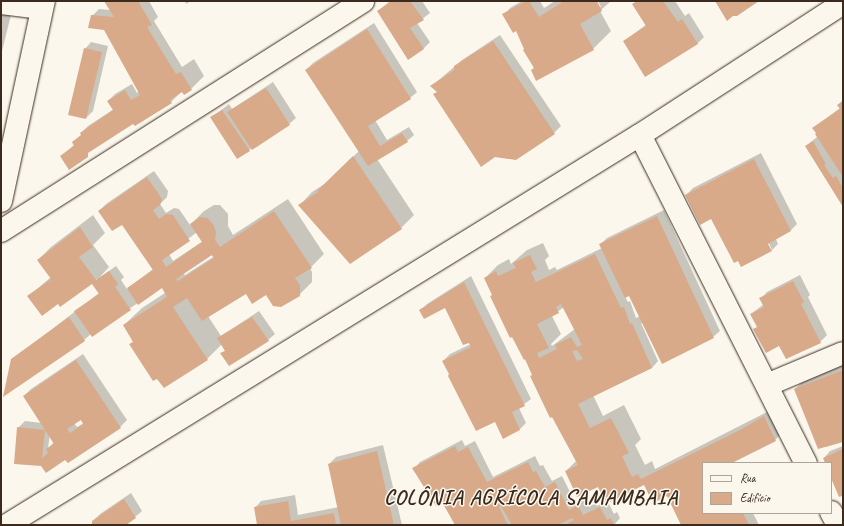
<!DOCTYPE html>
<html>
<head>
<meta charset="utf-8">
<style>
	body { margin:0 }
	#map { position:relative; width:844px; height:526px; overflow:hidden; background:#fbf7ec; font-family:Caveat,sans-serif }
	div>[style] { position:absolute }
	[style*='--x'] { left:calc(var(--x)*1px); top:calc(var(--y)*1px); width:calc(var(--w)*1px); rotate:calc(var(--a)*1deg) }
	.shadow>* { inset:0; background:#0003 }
	.building>* { inset:0; background:#d8aa89 }
	.roads { filter:drop-shadow(0 0 1px #3b2a1e) drop-shadow(0 0 1px #3b2a1e) }
	.minor>* { height:22px; margin:-11px; padding:0 11px; transform-origin:11px; border-radius:11px; background:#fbf7ec }
	span { translate:-50% -50%; white-space:nowrap; text-align:center; line-height:1.15; -webkit-text-stroke:3px #fbf7ec; paint-order:stroke }
	.district-label { font-size:21px; color:#3b2a1e; font-weight:700; letter-spacing:1px }
	.frame { position:absolute; inset:0; border:2px solid #3b2a1e; pointer-events:none }
	.legend { position:absolute; left:702px; top:462px; width:130px; height:52px; box-sizing:border-box; background:#fbf7ec; border:1px solid #aea59a; margin:0; padding:5px 7px; list-style:none; font-size:12px; color:#3b2a1e }
	.legend li { display:flex; align-items:center; gap:8px; height:20px }
	.legend b { width:20px; border:1px solid #aea59a }
</style>
</head>
<body>
<div id="map">
	<div class="shadow">
		<i style="clip-path:polygon(105px 1px,149px 1px,158px 17px,154px 21px,182px 67px,194px 59px,204px 76px,191px 89px,182px 91px,171px 102px,134px 122px,95px 147px,69px 168px,61px 156px,74px 145px,82px 134px,81px 133px,88px 126px,114px 109px,108px 101px,115px 94px,132px 84px,137px 93px,139px 91px,105px 29px,92px 16px,99px 9px,110px 10px)"></i>
		<i style="clip-path:polygon(185px 1px,191px 1px,186px 4px)"></i>
		<i style="clip-path:polygon(390px 1px,422px 1px,430px 13px,417px 23px,430px 42px,423px 49px,378px 11px)"></i>
		<i style="clip-path:polygon(522px 1px,540px 1px,544px 8px,555px 1px,596px 1px,598px 7px,601px 7px,598px 1px,611px 1px,600px 11px,611px 31px,593px 49px,534px 68px,517px 31px,504px 15px,510px 8px)"></i>
		<i style="clip-path:polygon(637px 1px,675px 1px,685px 16px,689px 13px,704px 37px,698px 43px,646px 76px,624px 41px,647px 24px,634px 4px)"></i>
		<i style="clip-path:polygon(1px 5px,13px 7px,1px 55px)"></i>
		<i style="clip-path:polygon(374px 23px,417px 92px,410px 98px,375px 120px,387px 140px,409px 127px,414px 135px,407px 141px,377px 159px,414px 215px,401px 228px,300px 205px,312px 192px,326px 183px,359px 151px,306px 70px,313px 63px)"></i>
		<i style="clip-path:polygon(500px 35px,561px 126px,554px 133px,515px 159px,432px 86px,462px 60px)"></i>
		<i style="clip-path:polygon(91px 42px,108px 46px,93px 111px,86px 118px,85px 49px)"></i>
		<i style="clip-path:polygon(273px 82px,296px 118px,289px 124px,249px 150px,211px 118px,229px 104px,232px 109px)"></i>
		<i style="clip-path:polygon(843px 100px,843px 205px,806px 146px,817px 137px,817px 133px,813px 128px,840px 108px,838px 105px)"></i>
		<i style="clip-path:polygon(evenodd,761px 153px,797px 224px,791px 230px,776px 239px,778px 244px,771px 251px,686px 195px,693px 188px,761px 153px,767px 239px,772px 250px,770px 250px,765px 240px,767px 239px)"></i>
		<i style="clip-path:polygon(evenodd,154px 171px,168px 191px,167px 197px,160px 204px,166px 213px,174px 208px,179px 209px,190px 225px,204px 211px,214px 205px,220px 205px,228px 214px,228px 226px,233px 235px,288px 199px,324px 254px,310px 268px,312px 272px,312px 282px,299px 295px,246px 293px,208px 316px,221px 336px,259px 311px,275px 334px,268px 340px,222px 353px,226px 350px,222px 344px,207px 359px,131px 344px,134px 341px,124px 325px,142px 308px,165px 293px,162px 287px,91px 334px,84px 340px,12px 360px,99px 293px,97px 279px,60px 306px,58px 303px,29px 296px,51px 277px,38px 260px,51px 247px,93px 215px,105px 233px,93px 245px,109px 267px,99px 278px,116px 266px,124px 277px,121px 280px,127px 289px,153px 269px,122px 223px,99px 211px,106px 204px,154px 171px,197px 232px,203px 241px,173px 261px,169px 254px,197px 232px,154px 171px,211px 254px,213px 257px,185px 275px,183px 273px,211px 254px)"></i>
		<i style="clip-path:polygon(evenodd,664px 210px,720px 331px,713px 337px,641px 323px,658px 361px,652px 368px,593px 395px,603px 416px,624px 405px,641px 439px,635px 445px,645px 465px,652px 461px,655px 469px,771px 410px,782px 433px,775px 440px,730px 463px,703px 463px,703px 513px,753px 513px,759px 525px,682px 525px,667px 495px,644px 484px,608px 502px,614px 514px,617px 512px,620px 518px,614px 525px,457px 525px,443px 500px,414px 469px,420px 462px,462px 440px,465px 446px,475px 441px,493px 477px,535px 456px,540px 466px,543px 465px,552px 481px,562px 476px,576px 504px,585px 500px,589px 507px,596px 503px,597px 506px,606px 501px,598px 485px,566px 471px,576px 461px,533px 374px,491px 297px,493px 294px,485px 278px,498px 265px,509px 259px,511px 264px,527px 250px,543px 243px,549px 256px,545px 260px,549px 270px,555px 267px,557px 270px,602px 248px,601px 244px,607px 238px,664px 210px,630px 295px,640px 316px,636px 318px,630px 301px,628px 302px,625px 297px,630px 295px,664px 210px,564px 307px,575px 329px,552px 346px,551px 344px,561px 334px,552px 316px,564px 307px)"></i>
		<i style="clip-path:polygon(800px 275px,810px 295px,808px 297px,827px 335px,820px 342px,780px 345px,758px 326px,751px 314px,764px 304px,761px 299px,767px 292px)"></i>
		<i style="clip-path:polygon(471px 276px,531px 399px,519px 408px,526px 423px,520px 429px,503px 437px,495px 420px,450px 375px,443px 361px,450px 354px,471px 344px,446px 307px,420px 311px,427px 304px)"></i>
		<i style="clip-path:polygon(evenodd,83px 354px,127px 420px,120px 427px,46px 471px,18px 428px,25px 421px,42px 423px,24px 396px,31px 389px,83px 354px,81px 419px,84px 423px,77px 427px,74px 423px,81px 419px,83px 354px,50px 434px,54px 442px,48px 448px,50px 434px)"></i>
		<i style="clip-path:polygon(843px 360px,843px 441px,826px 447px,795px 389px,813px 371px)"></i>
		<i style="clip-path:polygon(383px 445px,402px 525px,258px 525px,255px 508px,261px 501px,295px 495px,298px 515px,339px 507px,329px 464px,336px 457px)"></i>
		<i style="clip-path:polygon(843px 446px,843px 497px,831px 475px,831px 463px,826px 463px,824px 458px,830px 451px)"></i>
		<i style="clip-path:polygon(131px 493px,142px 511px,135px 517px,125px 525px,93px 525px,93px 521px,100px 514px)"></i>
	</div>
	<div class="building">
		<i style="clip-path:polygon(104px 1px,138px 1px,152px 25px,147px 27px,176px 74px,181px 72px,192px 90px,184px 95px,182px 92px,170px 100px,172px 103px,135px 126px,133px 124px,88px 153px,88px 157px,69px 170px,60px 156px,74px 146px,72px 142px,81px 135px,80px 133px,113px 110px,107px 101px,125px 90px,131px 100px,140px 95px,104px 30px,88px 28px,91px 15px,114px 17px)"></i>
		<i style="clip-path:polygon(392px 1px,410px 1px,424px 20px,410px 28px,424px 49px,408px 60px,377px 11px)"></i>
		<i style="clip-path:polygon(526px 1px,529px 1px,539px 17px,564px 1px,597px 1px,602px 11px,580px 24px,594px 50px,536px 81px,531px 70px,534px 68px,523px 50px,524px 49px,516px 31px,513px 33px,502px 14px)"></i>
		<i style="clip-path:polygon(637px 1px,663px 1px,678px 22px,682px 19px,698px 44px,645px 77px,623px 41px,646px 26px,632px 4px)"></i>
		<i style="clip-path:polygon(715px 1px,759px 1px,737px 16px,733px 16px,727px 21px)"></i>
		<i style="clip-path:polygon(367px 29px,411px 99px,368px 126px,380px 146px,402px 133px,408px 142px,368px 166px,305px 70px)"></i>
		<i style="clip-path:polygon(493px 41px,555px 134px,516px 160px,495px 157px,481px 167px,433px 94px,437px 92px,430px 86px,454px 70px,454px 66px)"></i>
		<i style="clip-path:polygon(84px 48px,102px 52px,86px 119px,68px 115px)"></i>
		<i style="clip-path:polygon(266px 88px,290px 125px,252px 150px,227px 112px)"></i>
		<i style="clip-path:polygon(843px 101px,843px 177px,815px 134px,816px 133px,812px 128px,840px 109px,837px 105px)"></i>
		<i style="clip-path:polygon(222px 110px,250px 151px,237px 159px,210px 117px)"></i>
		<i style="clip-path:polygon(813px 141px,826px 164px,824px 165px,833px 178px,836px 176px,843px 188px,843px 207px,805px 146px)"></i>
		<i style="clip-path:polygon(353px 156px,402px 229px,350px 264px,298px 205px,318px 192px,317px 191px)"></i>
		<i style="clip-path:polygon(754px 159px,791px 231px,768px 244px,772px 251px,741px 267px,738px 261px,734px 263px,711px 219px,700px 225px,685px 195px)"></i>
		<i style="clip-path:polygon(evenodd,147px 177px,162px 199px,160px 205px,153px 210px,159px 219px,166px 214px,173px 215px,190px 241px,162px 260px,166px 267px,202px 242px,190px 224px,200px 217px,207px 218px,213px 224px,216px 232px,215px 240px,220px 247px,274px 211px,312px 268px,295px 278px,300px 285px,300px 296px,281px 307px,273px 306px,266px 295px,252px 304px,246px 294px,202px 321px,187px 298px,173px 307px,208px 360px,164px 388px,157px 379px,153px 381px,129px 344px,133px 342px,123px 325px,167px 297px,162px 288px,138px 305px,127px 288px,153px 270px,122px 225px,112px 231px,98px 211px,147px 177px,212px 255px,214px 258px,178px 281px,176px 279px,212px 255px)"></i>
		<i style="clip-path:polygon(657px 216px,714px 338px,662px 364px,629px 296px,625px 298px,599px 244px)"></i>
		<i style="clip-path:polygon(80px 227px,93px 247px,79px 257px,96px 280px,109px 271px,118px 284px,115px 287px,131px 310px,92px 337px,74px 311px,99px 294px,92px 284px,60px 307px,58px 304px,42px 316px,27px 296px,51px 279px,37px 260px)"></i>
		<i style="clip-path:polygon(evenodd,595px 254px,621px 308px,624px 307px,630px 324px,632px 323px,652px 368px,578px 404px,590px 428px,611px 418px,629px 453px,622px 456px,632px 477px,638px 474px,641px 479px,740px 430px,764px 416px,776px 441px,732px 463px,703px 463px,703px 513px,743px 513px,749px 525px,681px 525px,667px 496px,653px 503px,644px 485px,606px 504px,598px 487px,577px 497px,565px 471px,578px 465px,552px 417px,550px 418px,530px 376px,532px 375px,525px 359px,524px 360px,512px 337px,510px 338px,490px 296px,492px 295px,484px 278px,496px 271px,498px 276px,516px 268px,513px 263px,530px 255px,537px 269px,531px 272px,536px 282px,595px 254px,561px 304px,582px 345px,577px 347px,571px 337px,555px 345px,557px 349px,539px 358px,537px 353px,549px 348px,537px 324px,559px 313px,556px 307px,561px 304px,595px 254px,577px 350px,583px 359px,577px 361px,572px 351px,577px 350px)"></i>
		<i style="clip-path:polygon(793px 281px,804px 302px,801px 304px,821px 343px,786px 359px,779px 346px,766px 353px,753px 329px,757px 327px,750px 314px,764px 307px,759px 298px)"></i>
		<i style="clip-path:polygon(464px 282px,525px 406px,512px 412px,520px 430px,503px 439px,495px 422px,476px 431px,448px 376px,449px 374px,442px 361px,471px 347px,469px 343px,463px 345px,445px 308px,424px 319px,419px 310px)"></i>
		<i style="clip-path:polygon(69px 317px,85px 341px,3px 397px,11px 359px)"></i>
		<i style="clip-path:polygon(252px 317px,269px 341px,229px 366px,220px 353px,225px 351px,217px 338px)"></i>
		<i style="clip-path:polygon(evenodd,76px 360px,121px 428px,68px 463px,65px 460px,46px 473px,41px 466px,14px 464px,17px 427px,45px 430px,42px 458px,48px 453px,46px 449px,54px 444px,23px 396px,76px 360px,81px 420px,83px 424px,70px 433px,67px 429px,81px 420px)"></i>
		<i style="clip-path:polygon(843px 370px,843px 442px,818px 449px,794px 389px)"></i>
		<i style="clip-path:polygon(455px 446px,458px 452px,468px 447px,487px 482px,528px 462px,533px 472px,536px 471px,545px 487px,555px 482px,569px 510px,578px 505px,583px 515px,600px 507px,607px 520px,611px 518px,614px 525px,565px 525px,574px 520px,572px 518px,558px 525px,512px 525px,501px 506px,499px 507px,508px 525px,455px 525px,442px 502px,436px 506px,412px 468px)"></i>
		<i style="clip-path:polygon(843px 449px,843px 499px,842px 496px,839px 497px,831px 478px,831px 463px,825px 463px,823px 458px)"></i>
		<i style="clip-path:polygon(377px 451px,394px 525px,341px 525px,328px 464px)"></i>
		<i style="clip-path:polygon(124px 499px,136px 518px,126px 525px,92px 525px,92px 521px)"></i>
		<i style="clip-path:polygon(288px 501px,291px 521px,334px 513px,336px 525px,257px 525px,254px 507px)"></i>
	</div>
	<div class="roads">
		<div class="minor">
			<i style="--x:1;--y:3;--w:41;--a:7"></i>
			<i style="--x:640;--y:135;--w:368;--a:63.2"></i>
			<i style="--x:1;--y:201;--w:205;--a:-77.9"></i>
			<i style="--x:1;--y:231;--w:429;--a:-32.4"></i>
			<i style="--x:767;--y:385;--w:82;--a:-22.8"></i>
			<i style="--x:831;--y:512;--w:15;--a:62"></i>
			<i style="--x:7;--y:525;--w:743;--a:-31.64"></i>
			<i style="--x:640;--y:135;--w:242;--a:-33"></i>
		</div>
	</div>
	<div class="district-label">
		<span style="left:531px;top:497px">COLÔNIA AGRÍCOLA SAMAMBAIA</span>
	</div>
	<div class="frame"></div>
	<ul class="legend">
	<li><b style="height:5px;background:#fbf7ec"></b>Rua</li>
	<li><b style="height:11px;background:#d8aa89"></b>Edifício</li>
	</ul>
</div>
</body>
</html>
